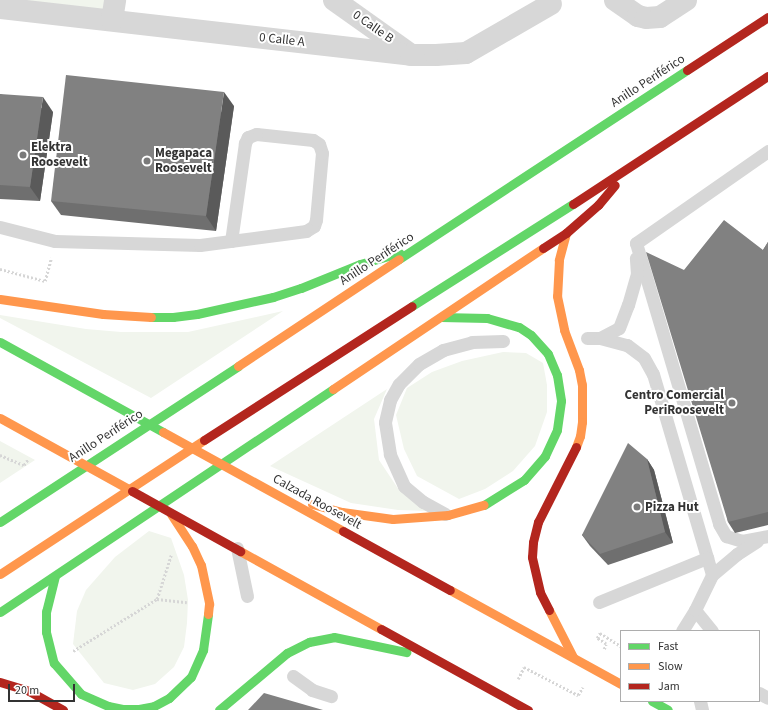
<!DOCTYPE html>
<html>
<head>
<meta charset="utf-8">
<style>
	body { margin:0 }
	#map { position:relative; width:768px; height:710px; overflow:hidden; background:#fff; font-family:"Source Sans 3",sans-serif }
	div>[style] { position:absolute }
	[style*='--x'] { left:calc(var(--x)*1px); top:calc(var(--y)*1px); width:calc(var(--w)*1px); rotate:calc(var(--a)*1deg) }
	.green>* { inset:0; background:#f1f5ed }
	.path>* { height:2.5px; margin-top:-1.25px; transform-origin:0; background:repeating-linear-gradient(90deg,#d6d6d6 0 2px,transparent 0 4px) }
	.lane>* { height:13px; margin:-6.5px; padding:0 6.5px; transform-origin:6.5px; border-radius:6.5px; background:#d7d7d7 }
	.street>* { height:22px; margin:-11px; padding:0 11px; transform-origin:11px; border-radius:11px; background:#d7d7d7 }
	.fast>* { height:9px; margin:-4.5px; padding:0 4.5px; transform-origin:4.5px; border-radius:4.5px; background:#63d668 }
	.slow>* { height:9px; margin:-4.5px; padding:0 4.5px; transform-origin:4.5px; border-radius:4.5px; background:#ff974d }
	.jam>* { height:9px; margin:-4.5px; padding:0 4.5px; transform-origin:4.5px; border-radius:4.5px; background:#b3261e }
	.wall>* { inset:0; background:#6f6f6f }
	.shaded-wall>* { inset:0; background:#5a5a5a }
	.building>* { inset:0; background:#818181 }
	.dots>* { width:11px; height:11px; translate:-50% -50%; box-sizing:border-box; border:2px solid #fff; border-radius:50% }
	span { translate:-50% -50%; white-space:nowrap; text-align:center; line-height:1.15; -webkit-text-stroke:4px #fff; paint-order:stroke }
	.street-label { font-size:13px; color:#333 }
	.poi-label { font-size:13px; color:#333; font-weight:700 }
	.left { translate:0 -50%; text-align:left }
	.right { translate:-100% -50%; text-align:right }
	.legend { position:absolute; left:620px; top:630px; width:140px; height:72px; box-sizing:border-box; background:#fff; border:1px solid #adadad; margin:0; padding:5px 7px; list-style:none; font-size:12px; color:#333 }
	.legend li { display:flex; align-items:center; gap:8px; height:20px }
	.legend b { width:20px; border:1px solid #adadad }
	.scale { position:absolute; left:8px; top:684px; width:67px; height:18px; box-sizing:border-box; border:2px solid #333; border-top:0; padding-left:5px; font-size:12px; line-height:14px; white-space:nowrap; color:#333; -webkit-text-stroke:3px #fff; paint-order:stroke }
</style>
</head>
<body>
<div id="map">
	<div class="green">
		<i style="clip-path:polygon(0 0,106px 0,104px 14px)"></i>
		<i style="clip-path:polygon(283px 311px,151px 398px,0 318px,0 315px,86px 329px,121px 332px,188px 332px)"></i>
		<i style="clip-path:polygon(503px 352px,526px 353px,543px 363px,547px 385px,547px 412px,535px 446px,513px 471px,485px 489px,459px 499px,417px 476px,404px 449px,396px 415px,407px 388px,432px 372px,462px 361px)"></i>
		<i style="clip-path:polygon(387px 389px,374px 419px,379px 460px,399px 490px,430px 511px,398px 510px,351px 503px,270px 466px)"></i>
		<i style="clip-path:polygon(0 441px,35px 460px,0 483px)"></i>
		<i style="clip-path:polygon(149px 531px,171px 538px,184px 575px,188px 600px,187px 623px,184px 647px,174px 667px,155px 684px,133px 690px,104px 683px,73px 644px,77px 611px,86px 590px,115px 557px)"></i>
	</div>
	<div class="path">
		<i style="--x:0;--y:269;--w:47;--a:14.9"></i>
		<i style="--x:45;--y:281;--w:24;--a:-75"></i>
		<i style="--x:0;--y:455;--w:26;--a:23"></i>
		<i style="--x:24;--y:465;--w:7;--a:-56"></i>
		<i style="--x:157;--y:599;--w:30;--a:6"></i>
		<i style="--x:604;--y:649;--w:5;--a:-68"></i>
		<i style="--x:606;--y:644;--w:11;--a:-146"></i>
		<i style="--x:597;--y:638;--w:6;--a:-59"></i>
		<i style="--x:600;--y:633;--w:25;--a:32"></i>
		<i style="--x:73;--y:651;--w:99;--a:-31.8"></i>
		<i style="--x:157;--y:599;--w:46;--a:-72.3"></i>
		<i style="--x:518;--y:679;--w:13;--a:-63"></i>
		<i style="--x:524;--y:667;--w:61;--a:27.4"></i>
		<i style="--x:578;--y:695;--w:9;--a:-58"></i>
	</div>
	<div class="lane">
		<i style="--x:768;--y:151;--w:161;--a:145.1"></i>
		<i style="--x:636;--y:243;--w:293;--a:73.5"></i>
		<i style="--x:719;--y:524;--w:14;--a:60"></i>
		<i style="--x:726;--y:536;--w:17;--a:17"></i>
		<i style="--x:742;--y:541;--w:26;--a:-11"></i>
		<i style="--x:0;--y:227;--w:57;--a:14.3"></i>
		<i style="--x:55;--y:241;--w:145;--a:1.6"></i>
		<i style="--x:200;--y:245;--w:107;--a:-7.5"></i>
		<i style="--x:306;--y:231;--w:9;--a:-32"></i>
		<i style="--x:314;--y:226;--w:6;--a:-72"></i>
		<i style="--x:316;--y:220;--w:67;--a:-84.9"></i>
		<i style="--x:322;--y:153;--w:9;--a:-108"></i>
		<i style="--x:319;--y:144;--w:7;--a:-146"></i>
		<i style="--x:313;--y:140;--w:57;--a:-174"></i>
		<i style="--x:256;--y:134;--w:9;--a:159"></i>
		<i style="--x:248;--y:137;--w:7;--a:117"></i>
		<i style="--x:245;--y:143;--w:99;--a:98.1"></i>
		<i style="--x:587;--y:338;--w:13;--a:0"></i>
		<i style="--x:600;--y:338;--w:28;--a:15"></i>
		<i style="--x:627;--y:345;--w:21;--a:37"></i>
		<i style="--x:644;--y:358;--w:18;--a:61"></i>
		<i style="--x:653;--y:374;--w:209;--a:73.6"></i>
		<i style="--x:600;--y:338;--w:21;--a:-28"></i>
		<i style="--x:619;--y:328;--w:25;--a:-69"></i>
		<i style="--x:628;--y:305;--w:32;--a:-74"></i>
		<i style="--x:637;--y:274;--w:16;--a:-94"></i>
		<i style="--x:445;--y:514;--w:25;--a:-151"></i>
		<i style="--x:423;--y:502;--w:25;--a:-140"></i>
		<i style="--x:404;--y:486;--w:35;--a:-114"></i>
		<i style="--x:390;--y:454;--w:32;--a:-99"></i>
		<i style="--x:385;--y:422;--w:23;--a:-77"></i>
		<i style="--x:390;--y:400;--w:18;--a:-61"></i>
		<i style="--x:399;--y:384;--w:28;--a:-45"></i>
		<i style="--x:419;--y:364;--w:28;--a:-30"></i>
		<i style="--x:443;--y:350;--w:30;--a:-15"></i>
		<i style="--x:472;--y:342;--w:31;--a:-2"></i>
		<i style="--x:237;--y:548;--w:49;--a:78.2"></i>
		<i style="--x:599;--y:602;--w:117;--a:-22.2"></i>
		<i style="--x:695;--y:610;--w:27;--a:51"></i>
		<i style="--x:682;--y:631;--w:25;--a:-58"></i>
		<i style="--x:695;--y:610;--w:39;--a:-64"></i>
		<i style="--x:712;--y:575;--w:33;--a:-40"></i>
		<i style="--x:737;--y:554;--w:24;--a:-33"></i>
		<i style="--x:293;--y:676;--w:24;--a:36"></i>
		<i style="--x:312;--y:690;--w:20;--a:18"></i>
		<i style="--x:759;--y:693;--w:10;--a:29"></i>
		<i style="--x:700;--y:701;--w:9;--a:77"></i>
	</div>
	<div class="street">
		<i style="--x:334;--y:0;--w:93;--a:35.4"></i>
		<i style="--x:615;--y:0;--w:28;--a:35"></i>
		<i style="--x:638;--y:16;--w:8;--a:14"></i>
		<i style="--x:646;--y:18;--w:14;--a:-4"></i>
		<i style="--x:660;--y:17;--w:31;--a:-33"></i>
		<i style="--x:0;--y:8;--w:414;--a:6.5"></i>
		<i style="--x:411;--y:55;--w:25;--a:0"></i>
		<i style="--x:436;--y:55;--w:30;--a:-4"></i>
		<i style="--x:466;--y:53;--w:98;--a:-30"></i>
		<i style="--x:112;--y:20;--w:20;--a:-81"></i>
	</div>
	<div class="fast">
		<i style="--x:399;--y:259;--w:344;--a:-33.3"></i>
		<i style="--x:412;--y:306;--w:191;--a:-32.4"></i>
		<i style="--x:151;--y:317;--w:22;--a:0"></i>
		<i style="--x:173;--y:317;--w:24;--a:-7"></i>
		<i style="--x:197;--y:314;--w:78;--a:-12.6"></i>
		<i style="--x:273;--y:297;--w:29;--a:-18"></i>
		<i style="--x:301;--y:288;--w:64;--a:-22.1"></i>
		<i style="--x:360;--y:264;--w:41;--a:-15.8"></i>
		<i style="--x:441;--y:317;--w:46;--a:1.2"></i>
		<i style="--x:487;--y:318;--w:33;--a:16"></i>
		<i style="--x:519;--y:327;--w:14;--a:34"></i>
		<i style="--x:531;--y:335;--w:25;--a:48"></i>
		<i style="--x:548;--y:354;--w:23;--a:67"></i>
		<i style="--x:557;--y:375;--w:26;--a:81"></i>
		<i style="--x:561;--y:401;--w:29;--a:98"></i>
		<i style="--x:557;--y:430;--w:29;--a:115"></i>
		<i style="--x:545;--y:456;--w:32;--a:131"></i>
		<i style="--x:524;--y:480;--w:47;--a:148"></i>
		<i style="--x:0;--y:342;--w:186;--a:28.9"></i>
		<i style="--x:0;--y:522;--w:285;--a:-33.2"></i>
		<i style="--x:55;--y:576;--w:37;--a:104"></i>
		<i style="--x:46;--y:612;--w:20;--a:90"></i>
		<i style="--x:46;--y:632;--w:32;--a:76"></i>
		<i style="--x:54;--y:663;--w:41;--a:48.9"></i>
		<i style="--x:81;--y:694;--w:30;--a:24"></i>
		<i style="--x:108;--y:706;--w:16;--a:11"></i>
		<i style="--x:124;--y:709;--w:15;--a:0"></i>
		<i style="--x:139;--y:709;--w:15;--a:-11"></i>
		<i style="--x:154;--y:706;--w:17;--a:-28"></i>
		<i style="--x:169;--y:698;--w:30;--a:-44"></i>
		<i style="--x:191;--y:677;--w:30;--a:-66"></i>
		<i style="--x:203;--y:650;--w:36;--a:-82"></i>
		<i style="--x:0;--y:612;--w:401;--a:-33.8"></i>
		<i style="--x:652;--y:701;--w:18;--a:29"></i>
		<i style="--x:219;--y:710;--w:89;--a:-40"></i>
		<i style="--x:287;--y:653;--w:25;--a:-27"></i>
		<i style="--x:309;--y:642;--w:25;--a:-11"></i>
		<i style="--x:334;--y:637;--w:74;--a:11.8"></i>
	</div>
	<div class="slow">
		<i style="--x:566;--y:233;--w:28;--a:105"></i>
		<i style="--x:559;--y:260;--w:36;--a:93"></i>
		<i style="--x:557;--y:296;--w:35;--a:78"></i>
		<i style="--x:564;--y:330;--w:43;--a:69.4"></i>
		<i style="--x:579;--y:370;--w:15;--a:79"></i>
		<i style="--x:582;--y:385;--w:37;--a:90"></i>
		<i style="--x:582;--y:422;--w:14;--a:98"></i>
		<i style="--x:580;--y:436;--w:12;--a:110"></i>
		<i style="--x:0;--y:299;--w:104;--a:8.3"></i>
		<i style="--x:103;--y:314;--w:48;--a:3.6"></i>
		<i style="--x:238;--y:366;--w:193;--a:-33.6"></i>
		<i style="--x:333;--y:389;--w:253;--a:-33.9"></i>
		<i style="--x:0;--y:418;--w:151;--a:28.9"></i>
		<i style="--x:163;--y:432;--w:205;--a:28.8"></i>
		<i style="--x:312;--y:504;--w:31;--a:15"></i>
		<i style="--x:342;--y:512;--w:51;--a:7.8"></i>
		<i style="--x:393;--y:519;--w:55;--a:-4.2"></i>
		<i style="--x:448;--y:515;--w:37;--a:-16"></i>
		<i style="--x:171;--y:514;--w:38;--a:57"></i>
		<i style="--x:192;--y:546;--w:21;--a:65"></i>
		<i style="--x:201;--y:565;--w:40;--a:78"></i>
		<i style="--x:209;--y:604;--w:10;--a:96"></i>
		<i style="--x:240;--y:551;--w:161;--a:29"></i>
		<i style="--x:0;--y:574;--w:244;--a:-33.3"></i>
		<i style="--x:450;--y:590;--w:195;--a:28.8"></i>
		<i style="--x:549;--y:610;--w:53;--a:62.9"></i>
	</div>
	<div class="jam">
		<i style="--x:687;--y:70;--w:97;--a:-33.2"></i>
		<i style="--x:573;--y:204;--w:233;--a:-33.3"></i>
		<i style="--x:543;--y:248;--w:27;--a:-33"></i>
		<i style="--x:566;--y:233;--w:43;--a:-41.2"></i>
		<i style="--x:598;--y:205;--w:26;--a:-50"></i>
		<i style="--x:204;--y:440;--w:247;--a:-32.8"></i>
		<i style="--x:132;--y:491;--w:124;--a:29.1"></i>
		<i style="--x:343;--y:531;--w:122;--a:28.9"></i>
		<i style="--x:549;--y:610;--w:20;--a:-117"></i>
		<i style="--x:540;--y:592;--w:36;--a:-103"></i>
		<i style="--x:532;--y:557;--w:15;--a:-86"></i>
		<i style="--x:533;--y:542;--w:21;--a:-76"></i>
		<i style="--x:538;--y:522;--w:84;--a:-63.1"></i>
		<i style="--x:381;--y:629;--w:168;--a:28.9"></i>
		<i style="--x:0;--y:682;--w:30;--a:17"></i>
		<i style="--x:29;--y:691;--w:39;--a:29"></i>
	</div>
	<div class="wall">
		<i style="clip-path:polygon(0 94px,53px 112px,40px 201px,0 199px)"></i>
		<i style="clip-path:polygon(234px 106px,216px 231px,61px 215px,51px 201px)"></i>
		<i style="clip-path:polygon(768px 242px,768px 525px,735px 533px,728px 522px,684px 270px,763px 250px)"></i>
		<i style="clip-path:polygon(647px 459px,654px 470px,673px 543px,608px 565px,590px 546px,582px 535px)"></i>
	</div>
	<div class="shaded-wall">
		<i style="clip-path:polygon(224px 92px,234px 106px,216px 231px,206px 216px)"></i>
		<i style="clip-path:polygon(43px 97px,53px 112px,40px 201px,30px 187px)"></i>
		<i style="clip-path:polygon(647px 459px,654px 470px,673px 543px,665px 532px)"></i>
	</div>
	<div class="building">
		<i style="clip-path:polygon(66px 75px,224px 92px,206px 216px,51px 201px)"></i>
		<i style="clip-path:polygon(0 94px,43px 97px,30px 187px,0 185px)"></i>
		<i style="clip-path:polygon(724px 220px,763px 250px,768px 242px,768px 512px,728px 522px,646px 252px,684px 270px)"></i>
		<i style="clip-path:polygon(628px 443px,647px 459px,665px 532px,600px 554px,582px 535px)"></i>
		<i style="clip-path:polygon(264px 693px,323px 710px,248px 710px)"></i>
	</div>
	<div class="dots">
		<i style="left:23px;top:155px;background:#7a7a7a"></i>
		<i style="left:147px;top:161px;background:#7a7a7a"></i>
		<i style="left:732px;top:403px;background:#7a7a7a"></i>
		<i style="left:637px;top:507px;background:#7a7a7a"></i>
	</div>
	<div class="street-label">
		<span style="left:373px;top:27px;rotate:35deg">0 Calle B</span>
		<span style="left:282px;top:40px;rotate:6deg">0 Calle A</span>
		<span style="left:648px;top:81px;rotate:-33deg">Anillo Periférico</span>
		<span style="left:377px;top:259px;rotate:-33deg">Anillo Periférico</span>
		<span style="left:106px;top:436px;rotate:-33deg">Anillo Periférico</span>
		<span style="left:317px;top:502px;rotate:29deg">Calzada Roosevelt</span>
	</div>
	<div class="poi-label">
		<span class="left" style="left:31px;top:155px">Elektra<br>Roosevelt</span>
		<span class="left" style="left:155px;top:161px">Megapaca<br>Roosevelt</span>
		<span class="right" style="left:724px;top:403px">Centro Comercial<br>PeriRoosevelt</span>
		<span class="left" style="left:645px;top:507px">Pizza Hut</span>
	</div>
	<ul class="legend">
	<li><b style="height:5px;background:#63d668"></b>Fast</li>
	<li><b style="height:5px;background:#ff974d"></b>Slow</li>
	<li><b style="height:5px;background:#b3261e"></b>Jam</li>
	</ul>
	<div class="scale">20 m</div>
</div>
</body>
</html>
